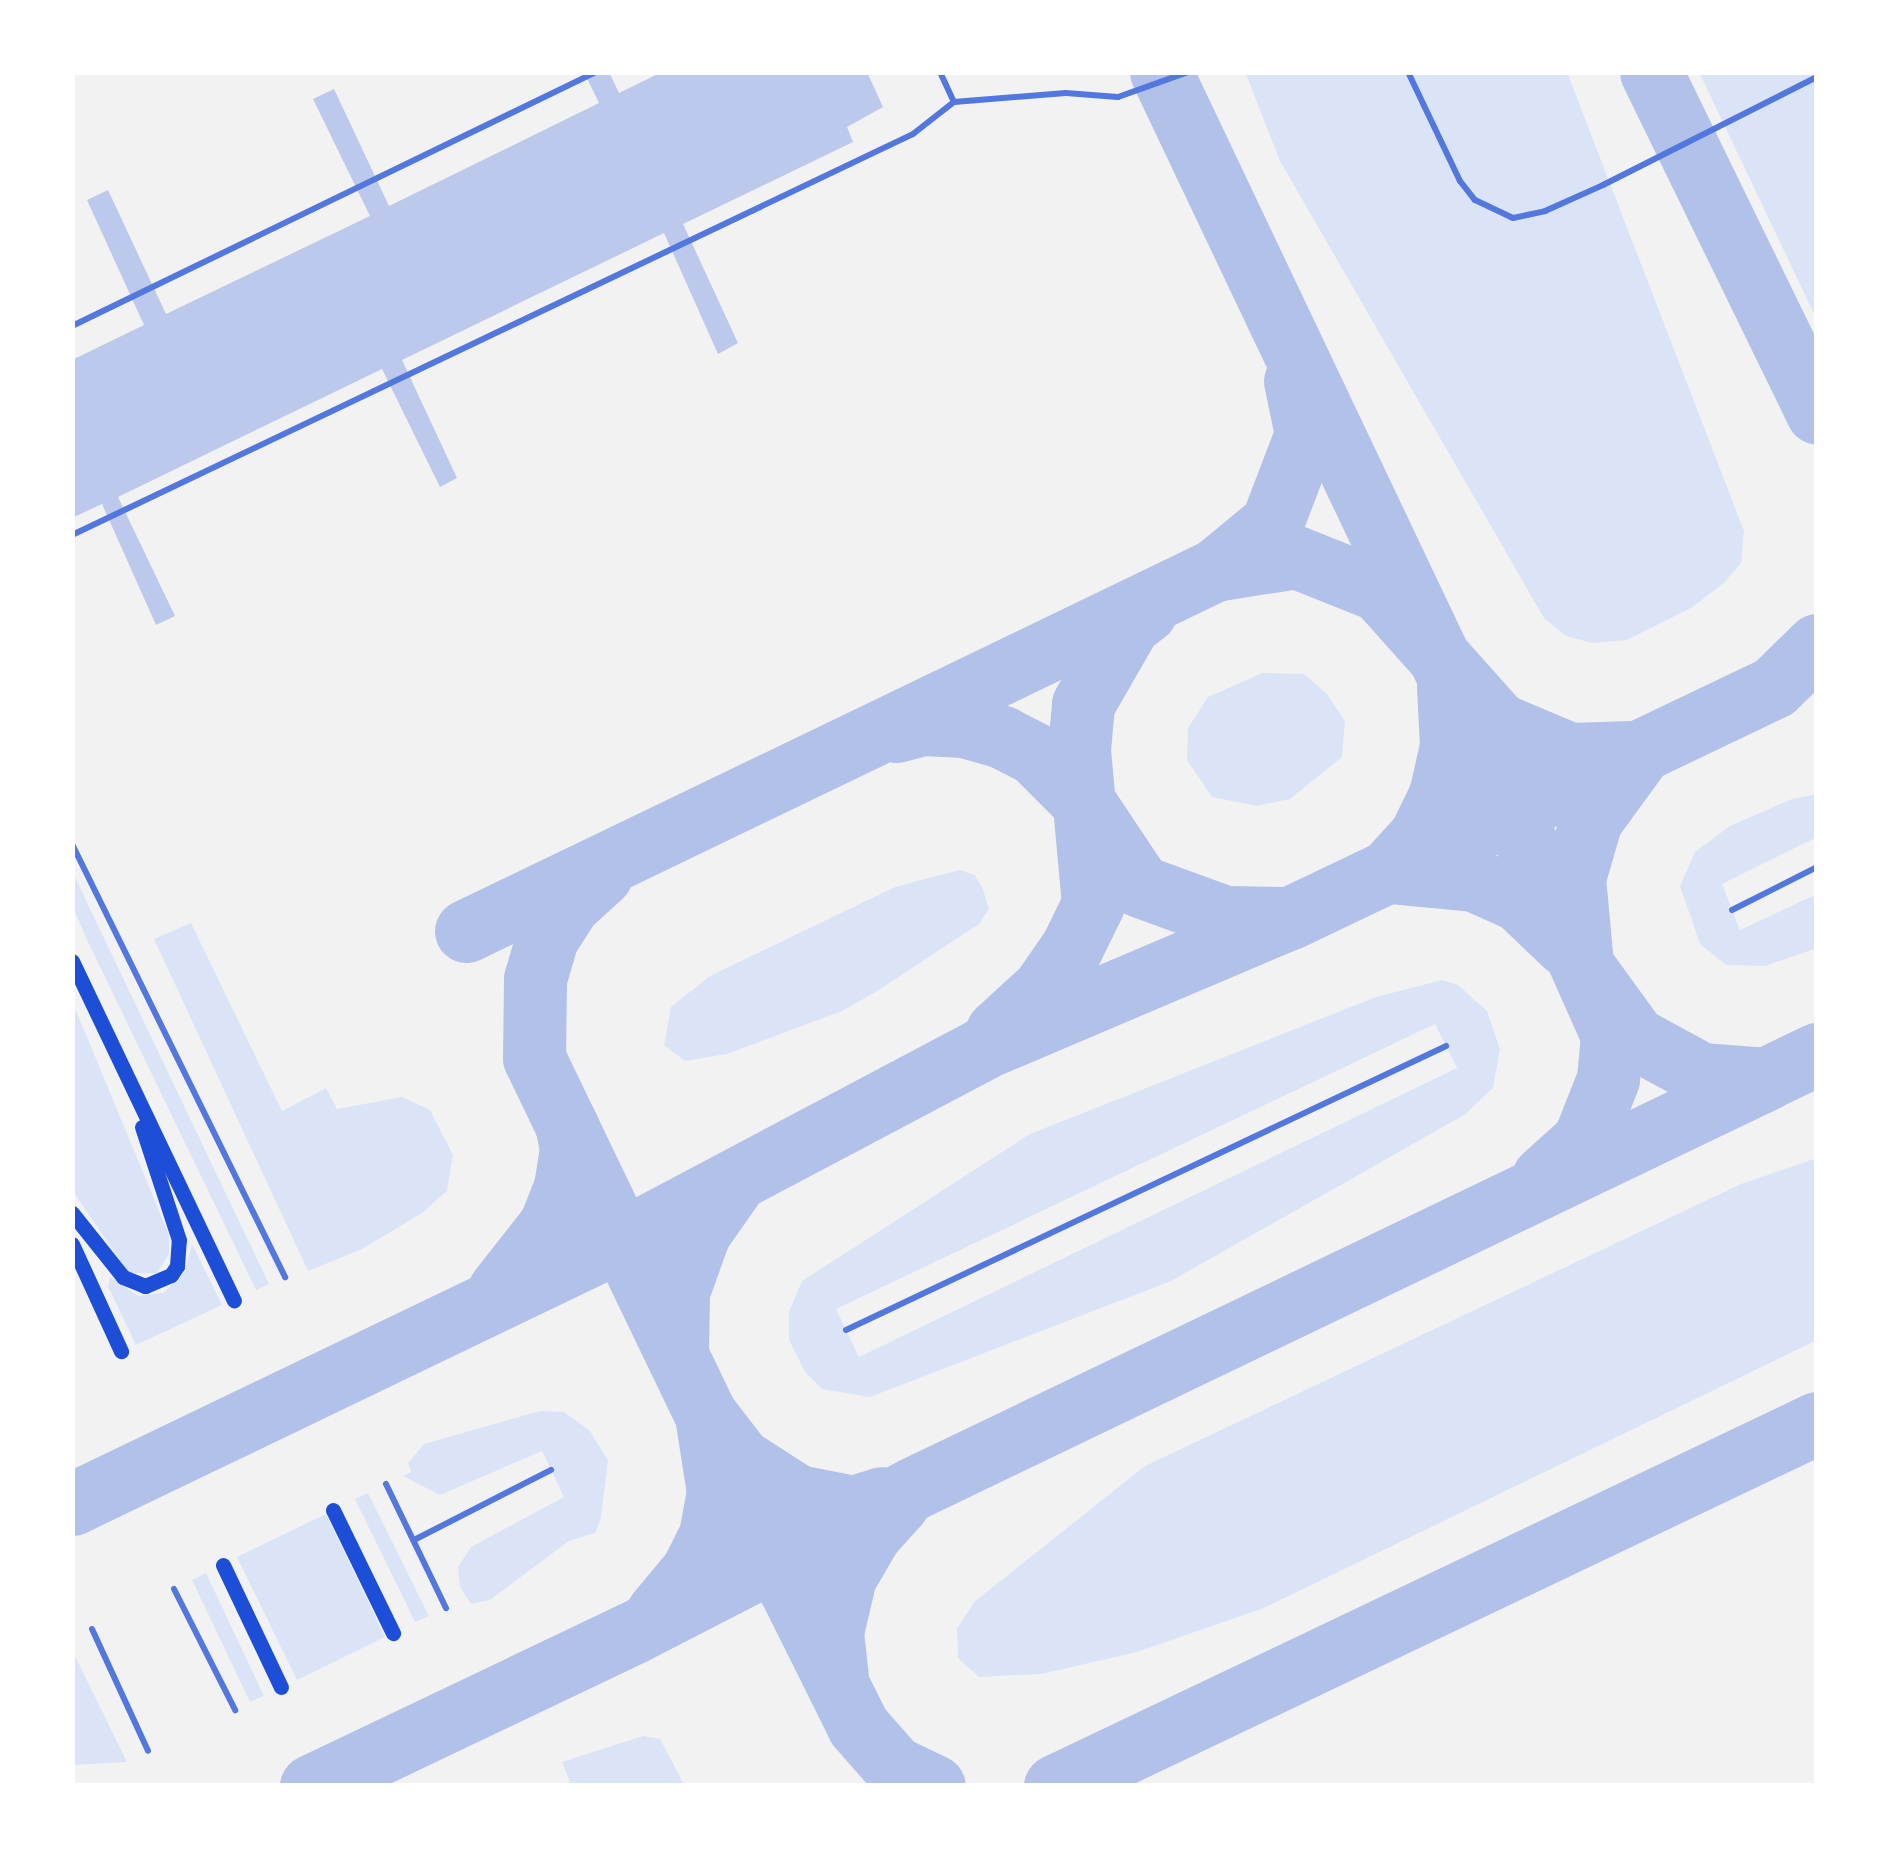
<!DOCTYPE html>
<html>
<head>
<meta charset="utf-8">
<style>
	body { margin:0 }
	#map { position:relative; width:1889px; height:1858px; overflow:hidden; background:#f2f2f2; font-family:Lato,sans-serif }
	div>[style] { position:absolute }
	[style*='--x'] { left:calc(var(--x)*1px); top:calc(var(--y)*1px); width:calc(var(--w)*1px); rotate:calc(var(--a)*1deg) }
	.green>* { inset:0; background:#dbe4f7 }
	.taxiway>* { height:63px; margin:-31.5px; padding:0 31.5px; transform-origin:31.5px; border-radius:31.5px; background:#b2c1ea }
	.building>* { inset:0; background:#bdc9ec }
	.service>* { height:6px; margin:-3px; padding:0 3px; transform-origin:3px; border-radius:3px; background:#5277de }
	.secondary>* { height:15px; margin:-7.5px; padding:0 7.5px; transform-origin:7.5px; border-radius:7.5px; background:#1d4ed8 }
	span { translate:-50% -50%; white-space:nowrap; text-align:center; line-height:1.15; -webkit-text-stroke:12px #fff; paint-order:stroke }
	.frame { position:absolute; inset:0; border:75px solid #fff; pointer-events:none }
</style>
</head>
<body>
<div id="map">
	<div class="green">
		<i style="clip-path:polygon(1245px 72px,1567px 72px,1744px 531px,1741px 563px,1724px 583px,1691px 608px,1627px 640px,1592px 643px,1566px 636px,1544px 618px,1280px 161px)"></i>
		<i style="clip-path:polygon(1699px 72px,1817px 72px,1817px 321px,1817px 320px)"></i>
		<i style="clip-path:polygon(1262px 673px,1304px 674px,1327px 694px,1345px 721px,1342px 757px,1290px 799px,1257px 806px,1212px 797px,1187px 760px,1188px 728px,1208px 697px)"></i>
		<i style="clip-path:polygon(1817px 794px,1817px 837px,1722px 884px,1740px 930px,1817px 894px,1817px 948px,1765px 966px,1726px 965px,1700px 944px,1680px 886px,1695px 852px,1730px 826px,1792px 799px)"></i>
		<i style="clip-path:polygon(959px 870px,975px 875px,983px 889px,989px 909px,979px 924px,874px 993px,842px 1011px,727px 1054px,685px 1061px,664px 1045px,671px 1007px,710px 976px,895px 887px)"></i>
		<i style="clip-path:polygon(72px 871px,269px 1284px,256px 1290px,88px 942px,72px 905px)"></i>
		<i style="clip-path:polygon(191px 923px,282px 1111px,326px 1088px,337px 1109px,402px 1097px,430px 1110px,453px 1155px,447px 1191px,422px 1213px,362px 1249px,308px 1271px,154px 939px)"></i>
		<i style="clip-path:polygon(evenodd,1442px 980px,1458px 985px,1487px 1011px,1500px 1049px,1493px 1088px,1464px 1115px,1171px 1281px,870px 1397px,822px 1389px,805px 1372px,789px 1340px,789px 1311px,802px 1281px,1030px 1134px,1376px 997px,1442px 980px,1435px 1024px,1457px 1068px,859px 1357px,836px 1309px,1435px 1024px)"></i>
		<i style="clip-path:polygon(72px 1001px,169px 1235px,169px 1254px,157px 1273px,129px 1273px,72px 1190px)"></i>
		<i style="clip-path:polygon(1817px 1158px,1817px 1340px,1264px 1608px,1137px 1652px,1041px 1674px,979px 1677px,958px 1658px,957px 1629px,974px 1602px,1145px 1466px,1741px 1184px)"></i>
		<i style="clip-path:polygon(192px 1244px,222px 1305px,136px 1345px,108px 1286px,110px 1277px,138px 1296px,163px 1293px,185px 1272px)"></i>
		<i style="clip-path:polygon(540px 1411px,564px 1412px,589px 1430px,608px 1460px,601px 1518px,595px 1533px,569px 1541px,490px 1600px,471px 1604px,460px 1587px,458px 1567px,471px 1547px,564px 1497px,542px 1451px,440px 1495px,403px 1476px,411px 1472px,408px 1463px,424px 1444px)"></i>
		<i style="clip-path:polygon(368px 1493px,429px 1616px,415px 1622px,355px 1499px)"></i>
		<i style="clip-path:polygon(326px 1514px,385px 1637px,297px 1680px,237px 1557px)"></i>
		<i style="clip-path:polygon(206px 1573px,264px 1696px,250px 1702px,192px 1580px)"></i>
		<i style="clip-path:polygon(72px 1650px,127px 1762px,72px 1765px)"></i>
		<i style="clip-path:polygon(643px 1736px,660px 1739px,685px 1786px,563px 1786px,570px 1782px,562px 1762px)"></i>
	</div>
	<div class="taxiway">
		<i style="--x:1161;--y:72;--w:820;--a:64.59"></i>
		<i style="--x:1513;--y:813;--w:243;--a:66"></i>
		<i style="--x:1612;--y:1035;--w:44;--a:95.2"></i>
		<i style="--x:1608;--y:1079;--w:66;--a:111.5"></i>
		<i style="--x:1584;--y:1140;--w:55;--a:137.9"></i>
		<i style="--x:1651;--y:72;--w:379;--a:64"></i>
		<i style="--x:1215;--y:570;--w:82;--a:-9.1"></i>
		<i style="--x:1296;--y:557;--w:89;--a:21.7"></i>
		<i style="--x:1379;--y:590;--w:180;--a:48.2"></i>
		<i style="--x:1499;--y:724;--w:77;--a:22.9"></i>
		<i style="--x:1570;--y:754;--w:63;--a:-1.8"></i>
		<i style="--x:896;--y:731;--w:28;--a:-15"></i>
		<i style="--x:923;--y:724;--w:41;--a:2.8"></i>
		<i style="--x:964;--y:726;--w:40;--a:16"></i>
		<i style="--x:1002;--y:737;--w:37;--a:27"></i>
		<i style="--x:1035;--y:754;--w:72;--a:45"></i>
		<i style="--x:1086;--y:805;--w:97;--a:56.3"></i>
		<i style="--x:1140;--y:886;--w:90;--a:20"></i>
		<i style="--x:1225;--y:917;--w:59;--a:1"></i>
		<i style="--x:1639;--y:754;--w:82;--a:126"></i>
		<i style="--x:1591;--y:820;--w:60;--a:106.3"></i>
		<i style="--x:1574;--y:878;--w:87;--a:84.7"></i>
		<i style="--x:1582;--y:965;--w:90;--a:54"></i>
		<i style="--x:1635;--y:1038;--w:75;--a:28.6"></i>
		<i style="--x:1701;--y:1074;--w:65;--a:4.4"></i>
		<i style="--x:1390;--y:869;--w:45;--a:-47.7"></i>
		<i style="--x:1420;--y:836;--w:46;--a:-64"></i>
		<i style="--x:1440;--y:795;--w:50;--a:-77.3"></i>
		<i style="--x:1451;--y:746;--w:60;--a:-92.9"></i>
		<i style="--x:1389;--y:872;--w:85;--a:5.4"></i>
		<i style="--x:1474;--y:880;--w:49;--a:24"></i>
		<i style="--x:1519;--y:900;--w:65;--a:43.8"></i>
		<i style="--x:601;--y:875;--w:43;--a:137.8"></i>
		<i style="--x:569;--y:904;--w:40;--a:122.9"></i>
		<i style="--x:547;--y:938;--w:43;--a:106.3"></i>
		<i style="--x:535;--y:979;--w:79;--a:90.7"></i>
		<i style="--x:534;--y:1058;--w:396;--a:64.3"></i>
		<i style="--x:706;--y:1415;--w:56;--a:52.3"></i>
		<i style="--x:740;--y:1459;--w:68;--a:33"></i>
		<i style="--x:797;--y:1496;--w:57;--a:11.1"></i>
		<i style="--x:853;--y:1507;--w:30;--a:-17"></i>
		<i style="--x:466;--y:931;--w:831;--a:-25.73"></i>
		<i style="--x:1215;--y:570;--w:74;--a:-39.5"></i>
		<i style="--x:1272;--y:523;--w:95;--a:-69.1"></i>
		<i style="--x:1306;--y:434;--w:54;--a:-101.7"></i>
		<i style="--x:997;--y:1031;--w:62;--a:-42.4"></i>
		<i style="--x:1043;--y:989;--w:51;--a:-55.4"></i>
		<i style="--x:1072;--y:947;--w:48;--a:-64"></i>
		<i style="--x:1093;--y:904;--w:155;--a:-95.2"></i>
		<i style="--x:1079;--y:750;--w:46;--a:-85"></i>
		<i style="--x:1083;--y:704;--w:92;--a:-60.1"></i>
		<i style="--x:1129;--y:624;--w:21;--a:-37"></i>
		<i style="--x:1730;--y:1096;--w:97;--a:-25.8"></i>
		<i style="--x:499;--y:1290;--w:83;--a:-51.9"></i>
		<i style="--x:550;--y:1225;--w:41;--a:-68.5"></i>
		<i style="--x:565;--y:1187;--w:38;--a:-81"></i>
		<i style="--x:571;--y:1149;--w:25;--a:-101"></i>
		<i style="--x:677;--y:1352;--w:60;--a:-89"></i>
		<i style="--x:678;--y:1292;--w:63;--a:-70.4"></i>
		<i style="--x:699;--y:1233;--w:65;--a:-55.1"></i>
		<i style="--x:72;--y:1504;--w:611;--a:-25.68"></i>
		<i style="--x:623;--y:1239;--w:408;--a:-27.9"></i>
		<i style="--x:983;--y:1048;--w:333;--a:-23"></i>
		<i style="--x:1290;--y:918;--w:536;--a:-25.51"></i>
		<i style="--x:1774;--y:687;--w:60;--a:-44.3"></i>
		<i style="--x:758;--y:1525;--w:225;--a:63.5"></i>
		<i style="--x:858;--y:1726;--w:55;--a:48.7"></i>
		<i style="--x:894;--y:1767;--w:44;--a:25.4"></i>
		<i style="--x:657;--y:1613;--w:55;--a:-50.2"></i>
		<i style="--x:692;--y:1571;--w:40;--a:-63.4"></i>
		<i style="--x:710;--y:1535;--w:44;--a:-79.5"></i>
		<i style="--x:718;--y:1492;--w:78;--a:-98.9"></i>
		<i style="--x:837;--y:1678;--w:46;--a:-96.2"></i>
		<i style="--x:832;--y:1632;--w:57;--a:-76.7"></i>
		<i style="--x:845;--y:1577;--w:50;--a:-59.8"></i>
		<i style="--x:870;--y:1534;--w:42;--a:-47.9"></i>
		<i style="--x:311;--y:1786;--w:356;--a:-25.5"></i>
		<i style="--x:632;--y:1633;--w:315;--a:-27.2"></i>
		<i style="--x:912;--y:1489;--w:947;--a:-25.65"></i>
		<i style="--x:1055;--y:1786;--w:844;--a:-25.47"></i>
	</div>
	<div class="building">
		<i style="clip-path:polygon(584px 72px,609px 72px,619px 93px,662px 72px,867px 72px,883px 107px,847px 127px,853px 142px,683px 224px,738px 343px,718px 354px,664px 233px,402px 360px,457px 478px,440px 487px,382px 369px,118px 497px,175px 616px,156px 625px,102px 504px,72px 518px,72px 360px,144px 325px,87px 200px,108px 190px,166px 314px,370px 216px,313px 99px,334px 89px,389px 206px,599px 103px)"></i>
	</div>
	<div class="service">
		<i style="--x:940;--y:72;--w:33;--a:65"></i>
		<i style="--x:1408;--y:72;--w:121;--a:64.5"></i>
		<i style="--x:1460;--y:181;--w:24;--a:52"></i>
		<i style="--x:1475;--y:200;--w:42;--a:25.3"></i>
		<i style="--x:1513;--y:218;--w:33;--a:-12"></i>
		<i style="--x:1545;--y:211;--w:64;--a:-24.1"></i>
		<i style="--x:1603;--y:185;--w:240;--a:-26.8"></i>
		<i style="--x:72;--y:326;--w:582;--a:-25.86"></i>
		<i style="--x:72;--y:535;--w:932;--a:-25.49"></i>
		<i style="--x:913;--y:134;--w:52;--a:-38"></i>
		<i style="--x:954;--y:102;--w:112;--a:-4.6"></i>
		<i style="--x:1066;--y:93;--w:52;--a:4.4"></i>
		<i style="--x:1118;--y:97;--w:74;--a:-19.7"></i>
		<i style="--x:72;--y:844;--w:483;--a:63.8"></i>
		<i style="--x:1732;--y:910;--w:95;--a:-26.8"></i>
		<i style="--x:846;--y:1330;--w:664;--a:-25.33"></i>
		<i style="--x:386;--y:1484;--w:138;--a:64.2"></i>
		<i style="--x:414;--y:1540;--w:154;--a:-27.1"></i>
		<i style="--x:174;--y:1589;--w:136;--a:63.2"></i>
		<i style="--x:92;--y:1629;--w:134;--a:65.3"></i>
	</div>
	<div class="secondary">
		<i style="--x:72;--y:961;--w:376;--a:64.5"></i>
		<i style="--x:72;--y:1213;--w:82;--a:51.4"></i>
		<i style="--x:123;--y:1277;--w:24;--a:22"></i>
		<i style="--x:145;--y:1286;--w:28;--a:-23"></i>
		<i style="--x:171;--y:1275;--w:11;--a:-56"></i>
		<i style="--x:177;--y:1266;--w:26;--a:-86"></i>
		<i style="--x:179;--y:1240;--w:119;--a:-108.1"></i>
		<i style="--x:72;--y:1244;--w:118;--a:65.4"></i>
		<i style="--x:333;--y:1510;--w:137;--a:64"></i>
		<i style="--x:223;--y:1565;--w:135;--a:64.6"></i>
	</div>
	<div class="frame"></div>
</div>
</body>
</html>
